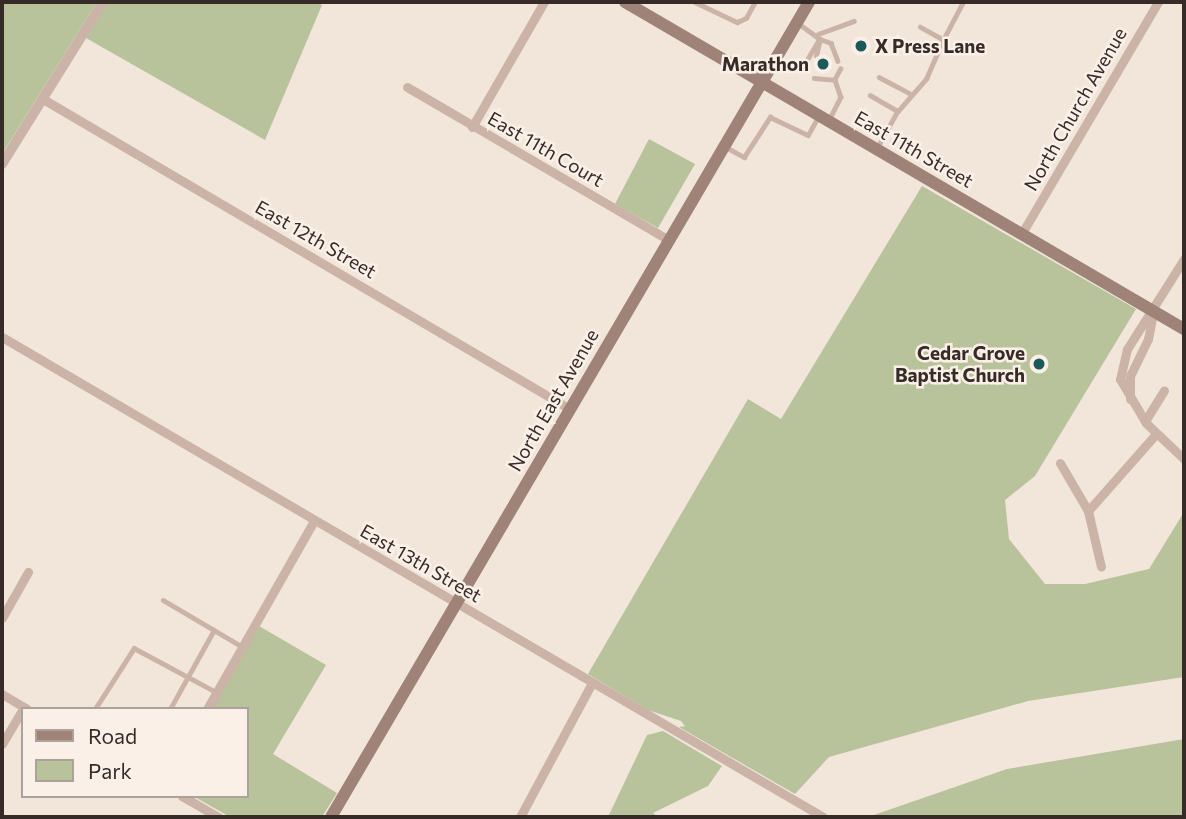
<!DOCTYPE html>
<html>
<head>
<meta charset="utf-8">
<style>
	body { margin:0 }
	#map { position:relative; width:1186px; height:819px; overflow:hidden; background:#f2e6db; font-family:Commissioner,sans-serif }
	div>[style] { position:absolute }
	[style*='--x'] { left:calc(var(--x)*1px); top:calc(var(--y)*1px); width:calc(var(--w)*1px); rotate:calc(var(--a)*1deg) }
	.green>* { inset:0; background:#b8c29b }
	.service>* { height:4.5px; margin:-2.25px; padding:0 2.25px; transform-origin:2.25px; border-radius:2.25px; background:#cbb4a7 }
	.minor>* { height:9px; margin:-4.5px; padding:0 4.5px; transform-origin:4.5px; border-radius:4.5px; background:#cbb4a7 }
	.tertiary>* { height:10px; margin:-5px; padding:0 5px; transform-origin:5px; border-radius:5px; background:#cbb4a7 }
	.secondary>* { height:12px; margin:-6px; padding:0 6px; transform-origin:6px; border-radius:6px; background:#9f8378 }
	.dots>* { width:19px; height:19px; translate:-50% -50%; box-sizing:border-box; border:4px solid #faf0e8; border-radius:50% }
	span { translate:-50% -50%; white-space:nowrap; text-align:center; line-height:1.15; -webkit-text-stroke:5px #faf0e8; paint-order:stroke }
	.poi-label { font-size:19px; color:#372b28; font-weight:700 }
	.left { translate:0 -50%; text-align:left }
	.right { translate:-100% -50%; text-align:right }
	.street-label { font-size:19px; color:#372b28 }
	.frame { position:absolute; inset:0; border:4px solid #372b28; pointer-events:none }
	.legend { position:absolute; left:21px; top:707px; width:228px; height:91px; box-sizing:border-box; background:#faf0e8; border:2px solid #aca19b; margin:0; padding:9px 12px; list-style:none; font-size:21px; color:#372b28 }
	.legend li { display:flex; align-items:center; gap:14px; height:35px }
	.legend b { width:35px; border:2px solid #aca19b }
</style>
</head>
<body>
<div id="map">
	<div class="green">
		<i style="clip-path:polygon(2px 2px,97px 2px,2px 154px)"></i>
		<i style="clip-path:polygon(108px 2px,317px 2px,322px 5px,265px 140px,86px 38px)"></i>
		<i style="clip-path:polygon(649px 139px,695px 164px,658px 228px,615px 204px)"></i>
		<i style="clip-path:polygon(922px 186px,1136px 309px,1035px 476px,1005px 500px,1009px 539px,1045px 584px,1085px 584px,1149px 569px,1184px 512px,1184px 677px,1028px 701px,829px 757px,795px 794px,679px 727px,685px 726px,681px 721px,648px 710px,588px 674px,748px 399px,781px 419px)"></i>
		<i style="clip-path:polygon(259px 626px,326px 665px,273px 754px,337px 793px,322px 817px,230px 817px,193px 796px,247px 796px,247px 709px,210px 709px)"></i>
		<i style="clip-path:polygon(663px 731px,722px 766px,708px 786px,653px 813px,658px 817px,608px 817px,647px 735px)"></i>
		<i style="clip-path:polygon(1184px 739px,1184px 817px,868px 817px,1007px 769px)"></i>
	</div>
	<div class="service">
		<i style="--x:695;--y:2;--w:47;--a:25.5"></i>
		<i style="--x:737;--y:22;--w:10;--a:-24"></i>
		<i style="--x:746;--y:18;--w:18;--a:-61"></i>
		<i style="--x:798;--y:23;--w:27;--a:36"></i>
		<i style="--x:820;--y:39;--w:23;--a:121"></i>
		<i style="--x:818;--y:34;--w:38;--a:-20"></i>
		<i style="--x:943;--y:40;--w:43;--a:-62.2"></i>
		<i style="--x:816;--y:56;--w:17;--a:-77"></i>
		<i style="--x:820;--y:39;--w:12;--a:20"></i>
		<i style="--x:831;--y:43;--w:19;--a:69"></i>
		<i style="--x:879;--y:77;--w:34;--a:28"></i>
		<i style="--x:814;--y:78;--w:21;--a:5"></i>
		<i style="--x:835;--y:80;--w:18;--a:71"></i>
		<i style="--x:841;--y:97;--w:25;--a:117"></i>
		<i style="--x:834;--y:80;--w:13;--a:-61"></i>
		<i style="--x:870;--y:95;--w:32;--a:30"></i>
		<i style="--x:898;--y:111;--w:43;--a:118.9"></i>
		<i style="--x:898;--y:111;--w:43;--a:-48.8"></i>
		<i style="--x:926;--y:79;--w:43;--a:-66.4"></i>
		<i style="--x:943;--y:40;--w:26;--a:-151"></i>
		<i style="--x:726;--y:147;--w:21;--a:29"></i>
		<i style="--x:744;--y:157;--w:48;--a:-57"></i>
		<i style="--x:770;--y:117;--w:42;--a:25.3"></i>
		<i style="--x:808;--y:135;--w:21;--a:-61"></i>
		<i style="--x:163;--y:600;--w:91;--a:30.5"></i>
		<i style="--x:95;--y:709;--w:72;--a:-57.4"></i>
		<i style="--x:134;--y:648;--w:93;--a:28.2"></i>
		<i style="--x:170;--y:709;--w:90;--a:-60.9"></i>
	</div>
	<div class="minor">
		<i style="--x:407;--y:87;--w:303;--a:30.3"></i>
		<i style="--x:43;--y:99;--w:611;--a:30.47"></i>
		<i style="--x:472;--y:127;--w:144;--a:-60.1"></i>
		<i style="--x:1022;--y:233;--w:268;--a:-59.5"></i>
		<i style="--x:1184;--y:259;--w:107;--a:122.3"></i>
		<i style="--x:1127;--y:349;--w:31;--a:103"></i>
		<i style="--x:1120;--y:379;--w:51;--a:59.4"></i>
		<i style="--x:1146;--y:423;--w:52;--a:43.5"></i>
		<i style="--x:2;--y:337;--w:951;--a:30.31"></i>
		<i style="--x:1130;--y:399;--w:23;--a:-90"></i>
		<i style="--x:1130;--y:376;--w:41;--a:-64.1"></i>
		<i style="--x:1148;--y:339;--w:26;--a:-79"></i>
		<i style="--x:1145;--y:421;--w:36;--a:-58"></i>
		<i style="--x:1060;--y:463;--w:56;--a:59.7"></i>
		<i style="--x:1088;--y:511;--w:103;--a:-48.6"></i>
		<i style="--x:1088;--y:511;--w:57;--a:76.9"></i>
		<i style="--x:2;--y:618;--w:53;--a:-60.5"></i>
		<i style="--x:2;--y:694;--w:29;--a:31"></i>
		<i style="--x:207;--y:709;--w:216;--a:-60.4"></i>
		<i style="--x:2;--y:744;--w:43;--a:-59.3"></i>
		<i style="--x:182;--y:796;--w:42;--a:30.3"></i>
		<i style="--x:520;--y:817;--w:152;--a:-61.8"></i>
	</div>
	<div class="tertiary">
		<i style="--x:2;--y:164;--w:191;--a:-58.1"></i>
	</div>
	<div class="secondary">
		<i style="--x:625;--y:2;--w:648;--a:30.33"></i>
		<i style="--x:331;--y:817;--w:945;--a:-59.61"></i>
	</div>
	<div class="dots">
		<i style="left:861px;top:46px;background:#1c5959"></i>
		<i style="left:823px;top:64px;background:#1c5959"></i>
		<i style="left:1039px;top:364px;background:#1c5959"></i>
	</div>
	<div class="poi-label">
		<span class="left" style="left:875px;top:46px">X Press Lane</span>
		<span class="right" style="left:809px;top:64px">Marathon</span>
		<span class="right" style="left:1025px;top:364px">Cedar Grove<br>Baptist Church</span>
	</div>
	<div class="street-label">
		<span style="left:1075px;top:109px;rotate:-60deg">North Church Avenue</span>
		<span style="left:546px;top:149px;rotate:30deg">East 11th Court</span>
		<span style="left:914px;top:149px;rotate:30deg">East 11th Street</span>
		<span style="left:316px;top:239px;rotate:30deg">East 12th Street</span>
		<span style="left:553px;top:400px;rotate:-60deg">North East Avenue</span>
		<span style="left:421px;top:563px;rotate:30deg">East 13th Street</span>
	</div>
	<div class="frame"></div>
	<ul class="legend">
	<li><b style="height:9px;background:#9f8378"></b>Road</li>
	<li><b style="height:19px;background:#b8c29b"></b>Park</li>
	</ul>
</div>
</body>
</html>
